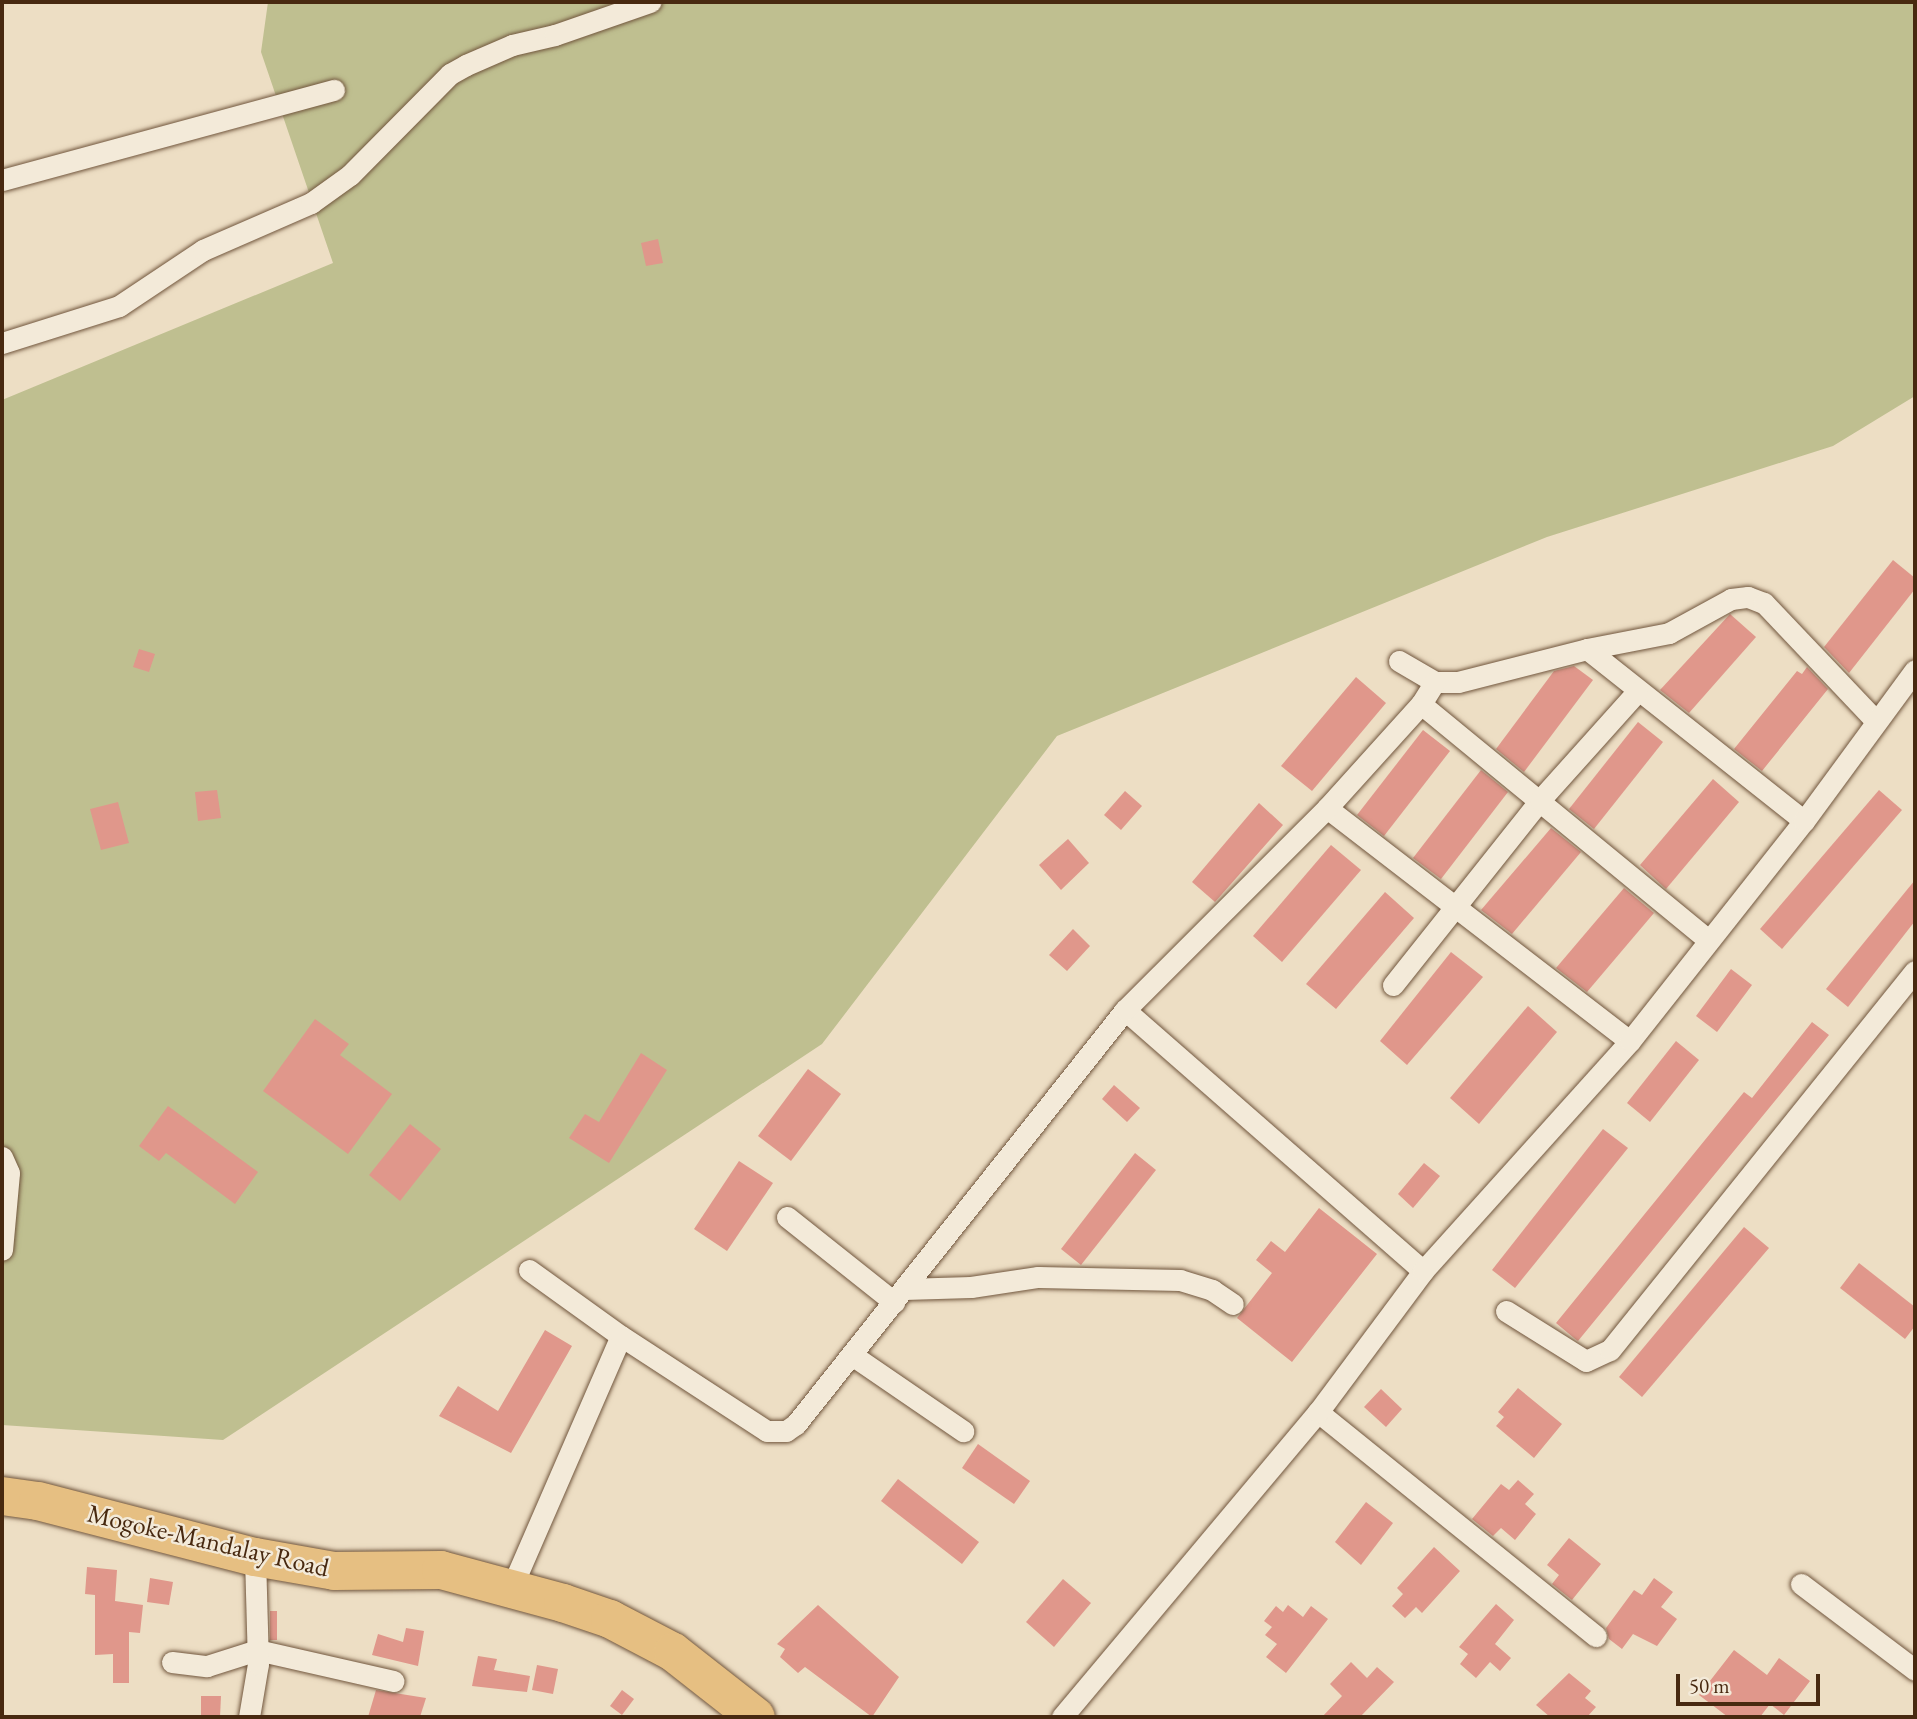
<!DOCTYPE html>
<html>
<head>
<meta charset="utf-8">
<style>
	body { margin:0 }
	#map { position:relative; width:1917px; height:1719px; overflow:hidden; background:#eddec4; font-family:"EB Garamond",serif }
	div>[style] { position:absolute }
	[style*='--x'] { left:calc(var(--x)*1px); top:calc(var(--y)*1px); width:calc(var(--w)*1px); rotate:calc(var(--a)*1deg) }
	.green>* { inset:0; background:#bfbf90 }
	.building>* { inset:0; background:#e0978b }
	.roads { filter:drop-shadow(0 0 2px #71563d) drop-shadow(0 0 2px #71563d) }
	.street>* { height:21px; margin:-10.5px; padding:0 10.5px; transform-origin:10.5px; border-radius:10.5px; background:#f3ead9 }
	.highway>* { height:38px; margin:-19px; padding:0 19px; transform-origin:19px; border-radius:19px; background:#e6bf82 }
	span { translate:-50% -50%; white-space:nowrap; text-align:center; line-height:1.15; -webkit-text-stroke:5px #f3ead9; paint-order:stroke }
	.street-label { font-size:26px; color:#482910 }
	.frame { position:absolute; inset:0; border:4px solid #482910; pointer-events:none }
	.scale { position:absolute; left:1676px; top:1674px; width:144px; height:32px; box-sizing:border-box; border:4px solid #482910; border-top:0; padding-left:9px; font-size:21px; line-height:24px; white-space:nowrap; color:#482910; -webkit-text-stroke:5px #f3ead9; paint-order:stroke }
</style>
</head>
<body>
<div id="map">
	<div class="green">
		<i style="clip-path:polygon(268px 2px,1915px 2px,1915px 396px,1833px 446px,1547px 537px,1057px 736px,822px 1044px,223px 1440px,2px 1425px,2px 400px,333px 263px,261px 52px)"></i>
	</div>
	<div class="building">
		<i style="clip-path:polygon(658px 239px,663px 263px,646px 266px,641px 243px)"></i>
		<i style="clip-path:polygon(1893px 560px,1915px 578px,1915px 589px,1849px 673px,1824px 647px)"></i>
		<i style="clip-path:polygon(1730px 614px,1756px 637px,1689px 713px,1660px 690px)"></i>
		<i style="clip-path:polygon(139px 649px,155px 654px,149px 672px,133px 667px)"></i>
		<i style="clip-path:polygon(1574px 666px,1593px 680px,1524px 772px,1496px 749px,1554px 671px)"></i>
		<i style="clip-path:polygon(1807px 667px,1828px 689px,1762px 771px,1734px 749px,1797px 671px,1802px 674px)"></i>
		<i style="clip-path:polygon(1356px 677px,1386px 703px,1312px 791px,1281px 766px)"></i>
		<i style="clip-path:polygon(1638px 722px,1663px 742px,1594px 829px,1569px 809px)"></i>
		<i style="clip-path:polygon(1423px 730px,1450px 751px,1384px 836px,1357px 815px)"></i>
		<i style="clip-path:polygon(1481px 770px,1508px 792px,1441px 879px,1413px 858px)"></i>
		<i style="clip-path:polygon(1713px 779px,1739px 802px,1666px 889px,1640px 865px)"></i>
		<i style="clip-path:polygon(217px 790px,221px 818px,198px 821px,195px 792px)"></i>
		<i style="clip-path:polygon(1879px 790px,1902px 810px,1782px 949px,1760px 929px)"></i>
		<i style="clip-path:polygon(1125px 791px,1142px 806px,1121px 830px,1104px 815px)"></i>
		<i style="clip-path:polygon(118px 802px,129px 843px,101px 850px,90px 809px)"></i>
		<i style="clip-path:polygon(1259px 803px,1283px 825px,1215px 902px,1192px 882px)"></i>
		<i style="clip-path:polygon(1551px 828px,1581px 852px,1512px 934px,1481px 910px)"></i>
		<i style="clip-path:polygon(1068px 839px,1089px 863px,1061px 890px,1039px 865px)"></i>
		<i style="clip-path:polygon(1331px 845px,1361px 870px,1282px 962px,1253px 936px)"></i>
		<i style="clip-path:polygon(1915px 880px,1915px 921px,1848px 1007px,1826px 989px)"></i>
		<i style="clip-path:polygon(1624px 888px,1654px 913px,1587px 992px,1556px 968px)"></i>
		<i style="clip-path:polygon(1385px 892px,1414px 918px,1336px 1009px,1306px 984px)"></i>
		<i style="clip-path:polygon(1073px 929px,1090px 946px,1067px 971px,1049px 955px)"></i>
		<i style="clip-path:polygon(1451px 952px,1483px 977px,1407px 1065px,1380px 1041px)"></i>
		<i style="clip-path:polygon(1731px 969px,1752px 985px,1717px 1032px,1696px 1016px)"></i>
		<i style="clip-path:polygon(1528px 1006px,1557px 1032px,1479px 1124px,1450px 1098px)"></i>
		<i style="clip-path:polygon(315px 1019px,349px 1044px,340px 1055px,392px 1094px,348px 1154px,263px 1091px)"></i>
		<i style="clip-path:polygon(1812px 1022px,1829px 1035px,1578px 1341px,1574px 1338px,1556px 1323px,1744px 1092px,1752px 1098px)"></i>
		<i style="clip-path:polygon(1676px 1041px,1699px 1060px,1650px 1122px,1627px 1103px)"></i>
		<i style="clip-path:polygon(641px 1053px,667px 1070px,609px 1163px,569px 1138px,585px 1114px,599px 1122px)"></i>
		<i style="clip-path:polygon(808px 1069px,841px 1094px,791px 1161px,758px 1136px)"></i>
		<i style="clip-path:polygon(1114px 1085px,1140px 1108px,1127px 1122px,1102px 1099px)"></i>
		<i style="clip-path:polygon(168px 1106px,258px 1172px,235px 1204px,166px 1153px,159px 1161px,139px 1146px)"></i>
		<i style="clip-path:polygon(410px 1124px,441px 1149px,400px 1201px,369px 1175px)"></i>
		<i style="clip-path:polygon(1603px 1129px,1628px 1148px,1515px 1288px,1492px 1270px)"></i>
		<i style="clip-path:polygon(1135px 1153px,1156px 1170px,1081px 1265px,1061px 1249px)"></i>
		<i style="clip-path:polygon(739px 1161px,773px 1183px,727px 1251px,694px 1229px)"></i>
		<i style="clip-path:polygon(1424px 1163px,1440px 1176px,1413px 1208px,1398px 1194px)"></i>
		<i style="clip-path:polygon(1319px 1208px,1377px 1254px,1292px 1362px,1237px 1318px,1272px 1273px,1256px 1260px,1271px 1241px,1285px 1252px)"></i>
		<i style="clip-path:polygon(1744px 1227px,1769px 1248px,1642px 1397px,1619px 1377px)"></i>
		<i style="clip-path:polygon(1859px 1263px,1915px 1307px,1915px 1326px,1905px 1339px,1840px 1288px)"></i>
		<i style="clip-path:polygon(545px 1330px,572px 1346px,511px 1453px,439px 1416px,458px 1386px,498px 1411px)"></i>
		<i style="clip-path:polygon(1518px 1388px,1562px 1424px,1534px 1458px,1496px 1426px,1504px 1417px,1498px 1412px)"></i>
		<i style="clip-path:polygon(1381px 1389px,1402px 1409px,1386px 1427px,1364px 1407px)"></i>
		<i style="clip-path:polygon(978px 1444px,1030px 1481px,1014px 1504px,962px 1468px)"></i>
		<i style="clip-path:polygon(898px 1479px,979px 1542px,962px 1564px,881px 1501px)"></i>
		<i style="clip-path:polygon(1518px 1480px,1534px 1494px,1525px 1504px,1536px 1514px,1515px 1540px,1501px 1528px,1493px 1536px,1472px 1519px,1501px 1484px,1509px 1490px)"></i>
		<i style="clip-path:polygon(1366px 1502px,1393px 1523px,1361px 1565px,1335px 1542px)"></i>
		<i style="clip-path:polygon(1569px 1538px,1601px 1564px,1572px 1600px,1552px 1584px,1559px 1575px,1547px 1565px)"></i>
		<i style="clip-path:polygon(1434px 1547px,1460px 1571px,1422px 1613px,1416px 1607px,1405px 1618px,1392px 1606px,1403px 1594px,1397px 1588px)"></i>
		<i style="clip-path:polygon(87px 1567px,117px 1570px,115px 1601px,143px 1605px,140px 1633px,129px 1632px,129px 1683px,113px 1683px,113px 1654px,95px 1655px,95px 1595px,85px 1594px)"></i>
		<i style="clip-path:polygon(150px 1578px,173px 1582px,169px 1605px,147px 1602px)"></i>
		<i style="clip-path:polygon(1654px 1578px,1673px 1592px,1661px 1607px,1677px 1619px,1657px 1646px,1633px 1634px,1622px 1649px,1609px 1639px,1606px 1628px,1634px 1590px,1642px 1595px)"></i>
		<i style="clip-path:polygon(1063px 1579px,1091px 1603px,1054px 1647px,1026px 1622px)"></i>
		<i style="clip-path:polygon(1496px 1604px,1514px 1620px,1495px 1644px,1511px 1658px,1500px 1671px,1490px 1662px,1476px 1678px,1460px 1664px,1468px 1654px,1459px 1647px)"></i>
		<i style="clip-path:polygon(818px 1605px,899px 1677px,872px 1717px,805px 1667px,798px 1673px,780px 1657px,785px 1649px,777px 1644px)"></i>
		<i style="clip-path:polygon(1288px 1605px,1303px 1617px,1311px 1606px,1328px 1619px,1286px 1673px,1266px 1657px,1277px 1644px,1265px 1635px,1272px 1627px,1264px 1621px,1276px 1606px,1283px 1612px)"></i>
		<i style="clip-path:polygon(270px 1611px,277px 1611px,277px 1640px,270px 1640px)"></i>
		<i style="clip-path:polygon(406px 1628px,424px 1631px,418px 1666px,372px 1655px,378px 1634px,403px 1642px)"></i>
		<i style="clip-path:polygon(1734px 1650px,1767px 1675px,1779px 1658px,1810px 1681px,1784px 1715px,1770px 1704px,1760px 1717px,1728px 1717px,1699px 1695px)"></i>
		<i style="clip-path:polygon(478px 1656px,497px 1659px,494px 1670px,530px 1676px,527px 1692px,472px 1686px)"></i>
		<i style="clip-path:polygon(1351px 1662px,1367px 1678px,1377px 1667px,1394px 1682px,1360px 1717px,1322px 1717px,1342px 1696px,1330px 1684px)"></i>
		<i style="clip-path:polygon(537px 1665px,558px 1669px,553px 1694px,532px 1690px)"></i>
		<i style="clip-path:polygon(1569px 1673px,1591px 1691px,1585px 1698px,1596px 1707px,1587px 1717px,1550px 1717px,1536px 1705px)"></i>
		<i style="clip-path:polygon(376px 1690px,426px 1698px,420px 1717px,368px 1717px)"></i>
		<i style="clip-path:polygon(622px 1690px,634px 1699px,622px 1715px,610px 1706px)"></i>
		<i style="clip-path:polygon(201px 1696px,221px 1696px,220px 1717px,201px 1717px)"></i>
	</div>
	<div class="roads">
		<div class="street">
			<i style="--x:2;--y:180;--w:344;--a:-15.2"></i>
			<i style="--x:2;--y:343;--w:123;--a:-17.5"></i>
			<i style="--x:119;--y:306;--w:101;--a:-33.7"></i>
			<i style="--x:203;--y:250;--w:118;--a:-23.5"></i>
			<i style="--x:311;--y:203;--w:48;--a:-35.7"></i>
			<i style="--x:350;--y:175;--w:142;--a:-45.3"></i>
			<i style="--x:450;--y:74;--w:18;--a:-29"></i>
			<i style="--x:466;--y:65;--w:50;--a:-23.5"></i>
			<i style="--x:512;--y:45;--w:44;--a:-13.1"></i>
			<i style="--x:555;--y:35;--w:101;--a:-19.2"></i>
			<i style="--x:1587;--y:649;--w:84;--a:-11"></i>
			<i style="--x:1669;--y:633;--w:71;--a:-28.7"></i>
			<i style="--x:1731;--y:599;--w:17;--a:-7"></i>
			<i style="--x:1748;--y:597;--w:17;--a:21"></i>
			<i style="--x:1764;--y:603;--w:161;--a:46.5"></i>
			<i style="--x:1399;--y:661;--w:42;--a:30.3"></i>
			<i style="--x:1435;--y:682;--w:23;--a:0"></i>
			<i style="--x:1458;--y:682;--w:133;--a:-14.3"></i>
			<i style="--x:1587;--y:649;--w:277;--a:38.4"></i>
			<i style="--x:1421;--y:704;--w:370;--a:39.4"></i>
			<i style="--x:1327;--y:808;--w:382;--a:37.6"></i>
			<i style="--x:1393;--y:985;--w:236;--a:-51.5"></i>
			<i style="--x:1540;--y:800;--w:145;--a:-48.1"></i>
			<i style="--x:1125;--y:1010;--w:396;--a:41.2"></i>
			<i style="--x:2;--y:1157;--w:17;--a:66"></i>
			<i style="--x:9;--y:1173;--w:77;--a:95.2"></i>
			<i style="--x:787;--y:1217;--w:137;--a:38.5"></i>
			<i style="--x:529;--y:1270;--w:113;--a:35.7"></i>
			<i style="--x:904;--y:1289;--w:67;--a:-1.7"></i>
			<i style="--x:971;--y:1287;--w:68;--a:-8.5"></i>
			<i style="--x:1038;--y:1277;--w:142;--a:1.2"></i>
			<i style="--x:1180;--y:1280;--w:34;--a:17"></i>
			<i style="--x:1212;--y:1290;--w:25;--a:34"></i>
			<i style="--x:1506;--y:1311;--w:94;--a:32"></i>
			<i style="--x:1586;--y:1361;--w:26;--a:-25"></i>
			<i style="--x:1610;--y:1350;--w:486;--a:-51.2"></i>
			<i style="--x:852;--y:1355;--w:135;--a:34.4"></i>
			<i style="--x:1318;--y:1412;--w:357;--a:38.9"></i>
			<i style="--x:1801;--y:1584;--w:143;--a:37"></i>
			<i style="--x:510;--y:1591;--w:278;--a:-66.5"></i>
			<i style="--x:621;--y:1336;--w:174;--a:33.1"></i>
			<i style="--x:767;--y:1431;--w:19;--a:0"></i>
			<i style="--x:786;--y:1431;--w:12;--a:-35"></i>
			<i style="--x:796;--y:1424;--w:529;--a:-51.53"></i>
			<i style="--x:1125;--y:1010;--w:286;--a:-45"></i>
			<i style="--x:1327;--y:808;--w:140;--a:-47.9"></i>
			<i style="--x:1421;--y:704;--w:26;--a:-58"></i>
			<i style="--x:172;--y:1662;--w:35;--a:7"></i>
			<i style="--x:207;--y:1666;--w:52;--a:-17.7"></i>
			<i style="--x:257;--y:1650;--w:140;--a:12.8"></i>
			<i style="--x:249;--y:1717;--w:54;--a:-80.4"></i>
			<i style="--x:258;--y:1664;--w:107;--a:-91.6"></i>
			<i style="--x:1062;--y:1717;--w:398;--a:-50"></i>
			<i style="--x:1318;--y:1412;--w:176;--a:-53.3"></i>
			<i style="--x:1423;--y:1271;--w:309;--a:-48"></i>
			<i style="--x:1630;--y:1041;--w:280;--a:-51.7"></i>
			<i style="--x:1804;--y:821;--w:187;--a:-53.7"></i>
		</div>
		<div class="highway">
			<i style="--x:2;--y:1496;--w:36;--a:8"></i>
			<i style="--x:38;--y:1501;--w:224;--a:14.5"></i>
			<i style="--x:255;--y:1557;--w:80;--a:10"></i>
			<i style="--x:334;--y:1571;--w:107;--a:-0.5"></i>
			<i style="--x:441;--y:1570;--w:126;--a:15.1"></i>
			<i style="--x:563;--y:1603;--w:50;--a:18.8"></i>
			<i style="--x:610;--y:1619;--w:71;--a:27.6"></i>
			<i style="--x:673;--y:1652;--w:105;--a:38.1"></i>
		</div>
	</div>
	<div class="street-label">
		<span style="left:208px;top:1541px;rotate:13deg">Mogoke-Mandalay Road</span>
	</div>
	<div class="frame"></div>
	<div class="scale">50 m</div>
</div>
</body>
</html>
